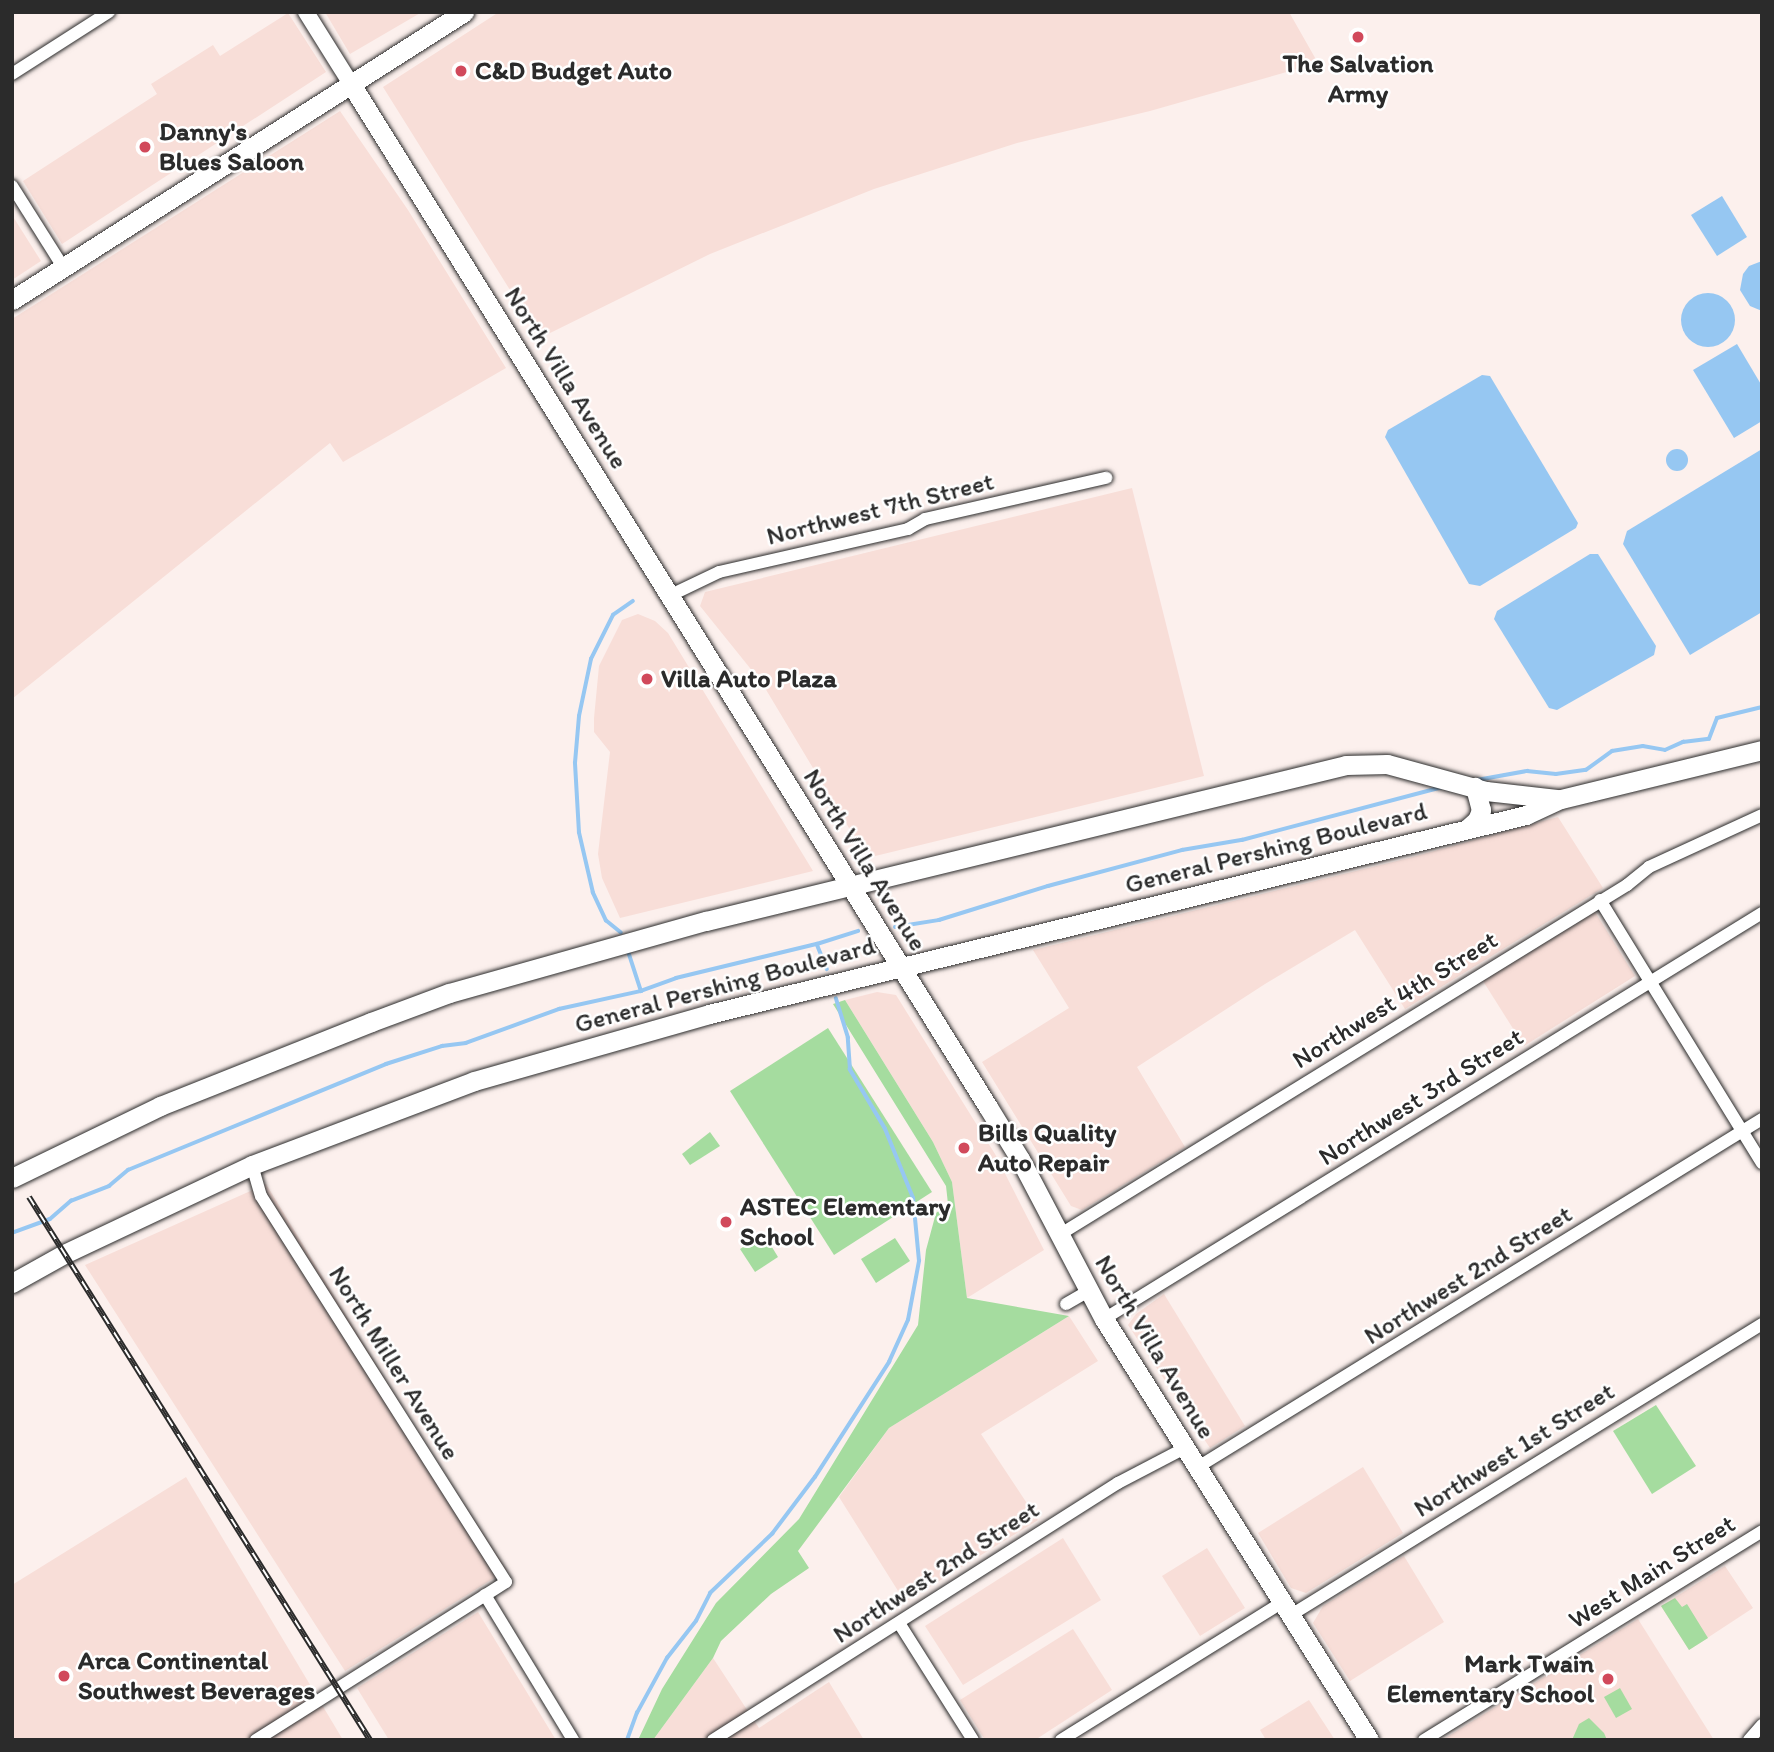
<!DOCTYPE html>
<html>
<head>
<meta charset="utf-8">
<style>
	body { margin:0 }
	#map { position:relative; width:1774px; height:1752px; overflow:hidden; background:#fcf0ed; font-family:Itim,sans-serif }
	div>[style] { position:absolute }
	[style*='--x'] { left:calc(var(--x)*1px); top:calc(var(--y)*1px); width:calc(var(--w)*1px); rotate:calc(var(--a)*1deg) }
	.built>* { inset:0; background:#f8ded8 }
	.green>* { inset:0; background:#a5dc9f }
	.water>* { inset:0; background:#96c7f2 }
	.round { border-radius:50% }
	.stream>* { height:3.5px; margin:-1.75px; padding:0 1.75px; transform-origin:1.75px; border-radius:1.75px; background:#96c7f2 }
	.roads { filter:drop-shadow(0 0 2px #2b2b2b) drop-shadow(0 0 2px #2b2b2b) }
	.minor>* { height:12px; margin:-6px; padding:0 6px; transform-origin:6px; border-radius:6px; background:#fff }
	.tertiary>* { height:16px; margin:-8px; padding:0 8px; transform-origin:8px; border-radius:8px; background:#fff }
	.secondary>* { height:19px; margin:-9.5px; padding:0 9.5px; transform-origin:9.5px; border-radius:9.5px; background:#fff }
	.rail>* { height:6px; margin-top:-3px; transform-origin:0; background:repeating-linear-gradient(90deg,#fff 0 10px,#2b2b2b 0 20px); box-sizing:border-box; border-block:2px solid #2b2b2b }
	.dots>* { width:19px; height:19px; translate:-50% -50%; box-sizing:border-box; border:4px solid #fff; border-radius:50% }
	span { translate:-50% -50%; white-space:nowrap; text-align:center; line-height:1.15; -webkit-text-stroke:5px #fff; paint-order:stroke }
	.poi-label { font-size:26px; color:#2b2b2b; font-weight:700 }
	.left { translate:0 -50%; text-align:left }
	.right { translate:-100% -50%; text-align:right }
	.street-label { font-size:26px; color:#2b2b2b }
	.frame { position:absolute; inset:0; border:14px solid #2b2b2b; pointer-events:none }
</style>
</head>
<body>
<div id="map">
	<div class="built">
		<i style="clip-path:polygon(325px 12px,422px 12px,350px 54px)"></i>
		<i style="clip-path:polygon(499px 12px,1289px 12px,1318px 63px,1150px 111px,1017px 143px,874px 189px,710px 254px,540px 338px,383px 87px)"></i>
		<i style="clip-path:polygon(288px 13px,326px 72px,62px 244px,23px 181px,157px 94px,151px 84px,213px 45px,220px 56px)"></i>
		<i style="clip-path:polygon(340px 111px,408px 210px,506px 368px,343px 462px,330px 443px,12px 699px,12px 319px)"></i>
		<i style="clip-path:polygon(12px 215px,41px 261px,12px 280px)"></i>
		<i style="clip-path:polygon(1132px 488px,1204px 776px,867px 858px,762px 683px,700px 606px,705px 592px)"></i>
		<i style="clip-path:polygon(638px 614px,655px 621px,668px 633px,813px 871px,620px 918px,602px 878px,598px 854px,610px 752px,594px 732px,594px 718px,599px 666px,622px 620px)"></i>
		<i style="clip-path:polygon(1558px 817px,1603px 888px,1405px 1009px,1355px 930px,1265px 984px,1137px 1067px,1185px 1147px,1082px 1210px,1071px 1206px,982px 1062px,1069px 1008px,1033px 950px,1409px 858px)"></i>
		<i style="clip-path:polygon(1595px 912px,1635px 976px,1524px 1046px,1483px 981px)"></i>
		<i style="clip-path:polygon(877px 992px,896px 995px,995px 1154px,1044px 1250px,967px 1298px,952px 1182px,933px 1142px,845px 1000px)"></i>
		<i style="clip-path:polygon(266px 1184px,423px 1441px,507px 1570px,345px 1671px,85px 1265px)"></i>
		<i style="clip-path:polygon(1164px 1294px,1245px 1426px,1210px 1448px,1128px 1325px,1136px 1314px)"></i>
		<i style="clip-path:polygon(1069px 1316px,1098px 1361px,981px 1434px,1038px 1520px,905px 1602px,839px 1497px,889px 1428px)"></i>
		<i style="clip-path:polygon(1363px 1467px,1403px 1533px,1306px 1593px,1291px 1588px,1258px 1533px)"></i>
		<i style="clip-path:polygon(186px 1477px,343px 1740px,12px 1740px,12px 1585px)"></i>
		<i style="clip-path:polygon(1063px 1538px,1101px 1600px,963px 1685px,925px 1626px)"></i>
		<i style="clip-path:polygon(1207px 1548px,1245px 1608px,1200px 1636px,1162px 1576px)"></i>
		<i style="clip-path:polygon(1404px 1556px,1444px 1622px,1350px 1681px,1313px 1623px,1323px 1606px)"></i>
		<i style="clip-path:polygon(1725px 1566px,1753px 1608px,1689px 1650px,1661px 1606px)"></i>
		<i style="clip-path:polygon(478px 1612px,556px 1740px,389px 1740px,357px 1688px)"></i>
		<i style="clip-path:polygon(1638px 1619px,1714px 1740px,1442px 1740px)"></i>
		<i style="clip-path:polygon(1073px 1629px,1112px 1690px,1035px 1740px,985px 1740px,960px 1700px)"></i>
		<i style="clip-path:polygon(713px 1658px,759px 1728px,829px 1682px,864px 1740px,653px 1740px)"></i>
		<i style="clip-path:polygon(1309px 1700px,1335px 1740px,1266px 1740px,1260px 1730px)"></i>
	</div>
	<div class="green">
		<i style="clip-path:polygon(845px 1000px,933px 1142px,952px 1182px,967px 1298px,1069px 1316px,889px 1428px,798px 1551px,809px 1568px,771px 1594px,721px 1641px,713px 1658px,653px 1740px,638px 1740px,662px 1689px,716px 1603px,799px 1519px,918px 1325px,926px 1250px,936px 1213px,948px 1204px,946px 1186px,833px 1004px)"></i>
		<i style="clip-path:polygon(828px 1028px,932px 1192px,834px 1255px,730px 1091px)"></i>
		<i style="clip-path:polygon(710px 1132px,720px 1146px,690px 1165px,682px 1154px)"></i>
		<i style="clip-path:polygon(764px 1234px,778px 1257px,755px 1272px,740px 1249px)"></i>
		<i style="clip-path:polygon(895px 1238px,910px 1261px,876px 1283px,861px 1259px)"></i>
		<i style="clip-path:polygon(1656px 1405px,1696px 1466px,1652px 1494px,1613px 1431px)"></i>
		<i style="clip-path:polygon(1675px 1598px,1682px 1607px,1687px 1604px,1708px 1638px,1689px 1650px,1661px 1606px)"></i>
		<i style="clip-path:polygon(1620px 1688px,1632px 1709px,1616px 1718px,1604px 1697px)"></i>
		<i style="clip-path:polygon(1589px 1718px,1604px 1733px,1607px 1740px,1572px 1740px,1579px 1724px)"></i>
	</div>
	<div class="water">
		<i style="clip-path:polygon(1722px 196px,1747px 237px,1717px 256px,1691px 215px)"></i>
		<i style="clip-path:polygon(1762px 261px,1762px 311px,1750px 306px,1740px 290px,1743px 274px,1749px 266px)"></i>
		<i class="round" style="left:1681px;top:293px;width:54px;height:54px"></i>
		<i style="clip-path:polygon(1737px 344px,1762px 386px,1762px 421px,1734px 438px,1693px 370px)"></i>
		<i style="clip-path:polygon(1482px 375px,1490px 376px,1578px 523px,1576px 528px,1480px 586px,1469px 584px,1385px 437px,1388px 430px)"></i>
		<i class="round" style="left:1666px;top:449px;width:22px;height:22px"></i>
		<i style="clip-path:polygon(1762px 449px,1762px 612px,1690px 655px,1623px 544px,1627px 531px)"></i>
		<i style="clip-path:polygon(1590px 554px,1598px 554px,1656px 646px,1654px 655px,1557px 710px,1549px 708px,1494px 619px,1497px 611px)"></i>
	</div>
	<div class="stream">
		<i style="--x:1477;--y:780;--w:51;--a:-10.2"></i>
		<i style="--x:1527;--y:771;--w:29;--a:6"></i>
		<i style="--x:1556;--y:774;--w:30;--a:-8"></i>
		<i style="--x:1586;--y:770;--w:32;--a:-36"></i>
		<i style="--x:1612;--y:751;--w:31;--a:-9"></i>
		<i style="--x:1643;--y:746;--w:22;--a:10"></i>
		<i style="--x:1665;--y:750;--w:20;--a:-24"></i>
		<i style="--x:1683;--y:742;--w:26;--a:-7"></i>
		<i style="--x:1709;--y:739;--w:22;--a:-69"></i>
		<i style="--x:1717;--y:718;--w:46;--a:-13.7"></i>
		<i style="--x:895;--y:927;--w:45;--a:-9"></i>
		<i style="--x:939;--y:920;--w:114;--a:-17.3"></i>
		<i style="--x:1048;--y:886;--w:139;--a:-15"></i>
		<i style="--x:1182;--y:850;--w:61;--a:-9.5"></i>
		<i style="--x:1242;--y:840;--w:207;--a:-14.8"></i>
		<i style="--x:621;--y:933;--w:19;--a:-141"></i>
		<i style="--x:606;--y:921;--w:31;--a:-115"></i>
		<i style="--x:593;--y:893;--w:62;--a:-103.1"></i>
		<i style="--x:579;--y:833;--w:70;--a:-93.3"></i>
		<i style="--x:575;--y:763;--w:47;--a:-85.1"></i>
		<i style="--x:579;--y:716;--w:58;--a:-78.1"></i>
		<i style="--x:591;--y:659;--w:49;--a:-63.4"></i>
		<i style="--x:613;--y:615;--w:24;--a:-35"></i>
		<i style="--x:817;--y:944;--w:27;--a:68"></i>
		<i style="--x:629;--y:953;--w:40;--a:72"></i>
		<i style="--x:12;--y:1233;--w:40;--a:-20.2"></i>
		<i style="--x:50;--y:1219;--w:28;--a:-41"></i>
		<i style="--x:71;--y:1201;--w:41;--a:-21.5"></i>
		<i style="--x:109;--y:1186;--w:25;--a:-40"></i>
		<i style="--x:128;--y:1170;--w:279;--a:-22.3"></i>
		<i style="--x:386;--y:1064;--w:59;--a:-17.8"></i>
		<i style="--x:442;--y:1046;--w:24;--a:-7"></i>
		<i style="--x:466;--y:1043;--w:99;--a:-20.1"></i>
		<i style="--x:559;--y:1009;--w:84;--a:-12.4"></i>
		<i style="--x:641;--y:991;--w:37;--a:-20"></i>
		<i style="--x:676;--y:978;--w:145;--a:-13.6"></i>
		<i style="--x:817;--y:944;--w:43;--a:-17.6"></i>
		<i style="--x:627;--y:1740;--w:29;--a:-70"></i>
		<i style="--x:637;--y:1713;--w:63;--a:-61.4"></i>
		<i style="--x:667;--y:1658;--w:47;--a:-51.9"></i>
		<i style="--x:696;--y:1621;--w:31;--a:-63"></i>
		<i style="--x:710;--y:1593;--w:86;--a:-43.6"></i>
		<i style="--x:772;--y:1534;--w:71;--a:-53"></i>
		<i style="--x:815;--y:1477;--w:137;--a:-57.2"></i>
		<i style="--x:889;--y:1362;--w:46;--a:-65.7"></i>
		<i style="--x:908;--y:1320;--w:60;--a:-79.4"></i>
		<i style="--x:919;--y:1261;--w:63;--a:-95.4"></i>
		<i style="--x:913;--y:1198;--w:74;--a:-112.1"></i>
		<i style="--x:885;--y:1129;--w:69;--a:-120.7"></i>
		<i style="--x:850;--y:1070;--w:32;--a:-94"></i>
		<i style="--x:848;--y:1038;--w:41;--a:-107.1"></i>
	</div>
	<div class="roads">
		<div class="minor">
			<i style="--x:12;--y:74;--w:115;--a:-32.6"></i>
			<i style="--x:12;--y:186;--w:96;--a:57.8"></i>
			<i style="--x:671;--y:595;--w:53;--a:-25.6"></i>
			<i style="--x:719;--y:572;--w:194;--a:-12.8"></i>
			<i style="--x:908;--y:529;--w:20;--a:-30"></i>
			<i style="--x:925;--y:519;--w:186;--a:-12.8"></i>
			<i style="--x:1600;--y:900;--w:309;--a:58.4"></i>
			<i style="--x:252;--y:1165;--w:32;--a:74"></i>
			<i style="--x:261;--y:1196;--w:457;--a:57.6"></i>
			<i style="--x:506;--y:1582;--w:296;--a:147.7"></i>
			<i style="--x:1059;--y:1235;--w:667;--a:-31.64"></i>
			<i style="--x:1627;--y:885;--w:28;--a:-39"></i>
			<i style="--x:1649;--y:867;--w:124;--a:-24.7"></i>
			<i style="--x:1066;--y:1304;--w:24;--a:-30"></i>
			<i style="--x:1104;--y:1319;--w:773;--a:-31.68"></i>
			<i style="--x:1198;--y:1467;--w:663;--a:-31.68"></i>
			<i style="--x:485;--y:1595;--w:170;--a:58.7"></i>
			<i style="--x:1291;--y:1615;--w:554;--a:-31.71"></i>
			<i style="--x:899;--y:1623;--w:138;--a:57.7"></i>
			<i style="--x:713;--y:1740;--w:480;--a:-32.4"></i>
			<i style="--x:1118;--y:1483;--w:76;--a:-27.6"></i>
			<i style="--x:1061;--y:1740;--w:261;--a:-31.9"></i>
			<i style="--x:1424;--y:1740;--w:397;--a:-31.7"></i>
			<i style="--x:1749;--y:1740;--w:20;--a:-49"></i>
		</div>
		<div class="tertiary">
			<i style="--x:306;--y:12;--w:85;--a:58"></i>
		</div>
		<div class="secondary">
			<i style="--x:351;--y:84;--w:1205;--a:58.09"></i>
			<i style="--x:988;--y:1107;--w:61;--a:58.4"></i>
			<i style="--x:1020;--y:1159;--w:181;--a:62.3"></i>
			<i style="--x:1104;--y:1319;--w:497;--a:57.8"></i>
			<i style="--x:12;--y:300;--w:536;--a:-32.5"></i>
			<i style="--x:1468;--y:828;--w:12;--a:-42"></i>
			<i style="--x:1477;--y:820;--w:11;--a:-68"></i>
			<i style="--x:1481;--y:810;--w:24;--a:-105"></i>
			<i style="--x:12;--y:1178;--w:165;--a:-25.9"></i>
			<i style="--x:160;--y:1106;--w:227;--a:-21.7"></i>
			<i style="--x:371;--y:1022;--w:83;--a:-20.4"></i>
			<i style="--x:449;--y:993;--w:267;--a:-15.7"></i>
			<i style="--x:706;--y:921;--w:659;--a:-13.7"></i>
			<i style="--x:1346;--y:765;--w:41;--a:-1.4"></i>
			<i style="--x:1387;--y:764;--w:103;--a:15.3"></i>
			<i style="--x:1486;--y:791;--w:71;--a:6.4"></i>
			<i style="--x:12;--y:1283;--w:60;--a:-29.1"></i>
			<i style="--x:64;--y:1254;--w:208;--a:-25.3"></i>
			<i style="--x:252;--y:1165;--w:237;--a:-20.7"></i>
			<i style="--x:474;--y:1081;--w:244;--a:-15.9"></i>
			<i style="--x:709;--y:1014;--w:841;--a:-13.69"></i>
			<i style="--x:1526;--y:815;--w:38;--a:-25"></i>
			<i style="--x:1561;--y:799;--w:207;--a:-13.7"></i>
		</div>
	</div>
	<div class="rail">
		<i style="--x:29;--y:1197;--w:641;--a:57.87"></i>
	</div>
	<div class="dots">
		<i style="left:1358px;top:37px;background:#d1495b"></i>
		<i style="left:461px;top:71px;background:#d1495b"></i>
		<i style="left:145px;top:147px;background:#d1495b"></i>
		<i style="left:647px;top:679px;background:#d1495b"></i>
		<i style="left:964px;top:1148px;background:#d1495b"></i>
		<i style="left:726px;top:1222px;background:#d1495b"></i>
		<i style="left:64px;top:1676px;background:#d1495b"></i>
		<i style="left:1608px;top:1679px;background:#d1495b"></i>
	</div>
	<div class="poi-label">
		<span style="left:1358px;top:79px">The Salvation<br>Army</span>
		<span class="left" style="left:475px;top:71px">C&amp;D Budget Auto</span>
		<span class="left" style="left:159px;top:147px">Danny's<br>Blues Saloon</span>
		<span class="left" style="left:661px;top:679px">Villa Auto Plaza</span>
		<span class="left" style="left:978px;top:1148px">Bills Quality<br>Auto Repair</span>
		<span class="left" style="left:740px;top:1222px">ASTEC Elementary<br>School</span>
		<span class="left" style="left:78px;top:1676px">Arca Continental<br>Southwest Beverages</span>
		<span class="right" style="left:1594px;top:1679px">Mark Twain<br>Elementary School</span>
	</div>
	<div class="street-label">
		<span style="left:566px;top:378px;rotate:58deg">North Villa Avenue</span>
		<span style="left:880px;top:509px;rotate:-14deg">Northwest 7th Street</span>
		<span style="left:1276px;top:848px;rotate:-14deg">General Pershing Boulevard</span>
		<span style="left:865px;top:860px;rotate:58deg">North Villa Avenue</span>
		<span style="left:725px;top:985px;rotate:-15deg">General Pershing Boulevard</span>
		<span style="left:1395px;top:1000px;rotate:-32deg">Northwest 4th Street</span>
		<span style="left:1421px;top:1097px;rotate:-32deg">Northwest 3rd Street</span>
		<span style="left:1468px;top:1275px;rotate:-32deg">Northwest 2nd Street</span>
		<span style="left:1155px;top:1347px;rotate:59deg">North Villa Avenue</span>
		<span style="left:394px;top:1363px;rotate:58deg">North Miller Avenue</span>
		<span style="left:1514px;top:1450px;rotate:-32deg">Northwest 1st Street</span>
		<span style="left:936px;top:1572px;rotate:-33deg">Northwest 2nd Street</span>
		<span style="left:1652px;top:1572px;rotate:-32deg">West Main Street</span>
	</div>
	<div class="frame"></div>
</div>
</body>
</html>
